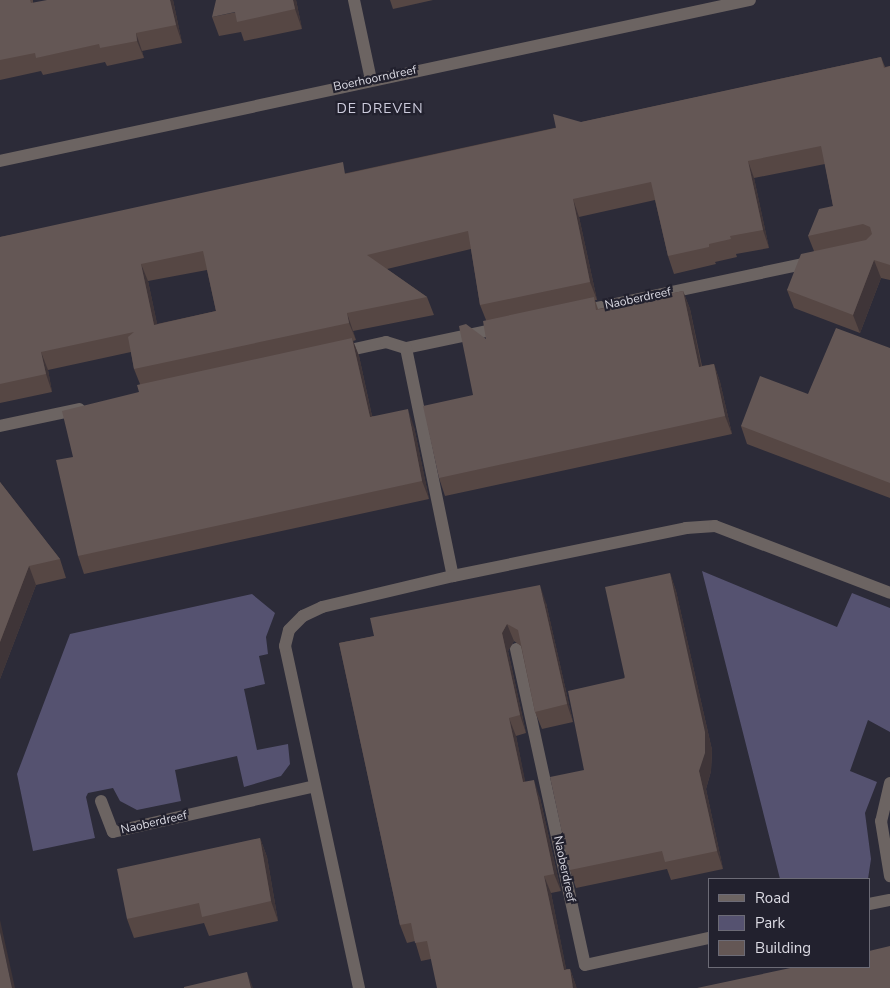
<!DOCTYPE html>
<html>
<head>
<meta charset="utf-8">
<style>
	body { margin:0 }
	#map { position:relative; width:890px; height:988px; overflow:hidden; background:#2c2b38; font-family:"Nunito Sans",sans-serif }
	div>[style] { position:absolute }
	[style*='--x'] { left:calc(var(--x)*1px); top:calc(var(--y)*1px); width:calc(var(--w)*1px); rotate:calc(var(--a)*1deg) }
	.green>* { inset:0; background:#555270 }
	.street>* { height:12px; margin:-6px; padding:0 6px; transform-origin:6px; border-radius:6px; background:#6c6462 }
	.wall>* { inset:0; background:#564744 }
	.shaded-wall>* { inset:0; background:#3f3538 }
	.building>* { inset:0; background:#645755 }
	span { translate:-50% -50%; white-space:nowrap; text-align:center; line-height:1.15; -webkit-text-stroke:4.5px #22212e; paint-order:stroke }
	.street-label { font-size:12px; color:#dbdae3 }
	.neighbourhood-label { font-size:14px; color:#cdccdd; letter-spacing:1px }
	.legend { position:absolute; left:708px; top:878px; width:162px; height:90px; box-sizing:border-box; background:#22212e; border:1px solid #6c6b76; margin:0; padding:6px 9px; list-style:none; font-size:15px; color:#dbdae3 }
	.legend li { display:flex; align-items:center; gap:10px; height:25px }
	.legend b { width:25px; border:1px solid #6c6b76 }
</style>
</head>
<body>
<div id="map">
	<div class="green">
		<i style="clip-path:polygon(702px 571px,837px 627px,852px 593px,890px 608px,890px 732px,868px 720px,850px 771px,877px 782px,865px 813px,871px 859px,868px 879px,780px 879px)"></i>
		<i style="clip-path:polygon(252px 594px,275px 613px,266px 637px,268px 654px,259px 656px,265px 684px,244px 689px,257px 750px,288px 744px,290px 764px,281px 776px,244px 787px,237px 756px,175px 770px,181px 801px,137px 810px,120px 801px,113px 788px,88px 793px,86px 797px,95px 838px,33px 851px,17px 774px,70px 634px)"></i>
	</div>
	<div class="street">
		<i style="--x:354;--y:0;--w:82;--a:78"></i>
		<i style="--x:0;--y:161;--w:767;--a:-12.12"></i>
		<i style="--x:582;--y:311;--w:235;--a:-12"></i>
		<i style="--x:406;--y:348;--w:97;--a:-11.9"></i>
		<i style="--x:341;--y:352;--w:46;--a:-12.5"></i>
		<i style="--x:386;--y:342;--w:21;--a:17"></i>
		<i style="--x:406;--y:348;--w:233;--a:78.4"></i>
		<i style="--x:0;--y:426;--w:81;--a:-12.1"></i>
		<i style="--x:516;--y:649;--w:323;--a:77.7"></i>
		<i style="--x:585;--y:965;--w:127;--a:-12.3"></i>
		<i style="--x:890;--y:783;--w:39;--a:103"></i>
		<i style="--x:881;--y:821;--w:56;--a:80.7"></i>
		<i style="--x:101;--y:801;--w:33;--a:69"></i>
		<i style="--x:113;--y:832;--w:207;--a:-12.8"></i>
		<i style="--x:869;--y:904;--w:21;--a:-11"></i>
		<i style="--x:359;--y:988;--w:350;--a:-102.2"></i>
		<i style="--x:285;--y:646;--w:16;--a:-76"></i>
		<i style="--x:289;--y:630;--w:20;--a:-45"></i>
		<i style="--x:303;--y:616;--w:21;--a:-25"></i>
		<i style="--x:322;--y:607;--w:135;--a:-13.3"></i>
		<i style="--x:453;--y:576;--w:238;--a:-11.6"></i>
		<i style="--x:686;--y:528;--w:29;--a:-4"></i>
		<i style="--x:715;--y:526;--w:187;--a:20.9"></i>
	</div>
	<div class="wall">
		<i style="clip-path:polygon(0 0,33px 0,33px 3px,173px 0,182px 43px,142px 51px,144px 58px,107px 66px,105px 62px,43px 75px,41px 71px,0 80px)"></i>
		<i style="clip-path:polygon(296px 0,302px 29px,244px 41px,241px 32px,219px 36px,212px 17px)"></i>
		<i style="clip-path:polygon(390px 0,433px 0,393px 9px)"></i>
		<i style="clip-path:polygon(evenodd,881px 57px,885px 67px,890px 66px,890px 280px,881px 278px,860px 333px,794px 308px,787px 290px,814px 251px,808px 236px,833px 206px,825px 164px,754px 178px,769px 248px,736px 254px,737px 257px,715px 262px,716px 264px,674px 274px,668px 256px,655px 200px,579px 217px,597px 300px,595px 300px,598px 309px,683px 291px,690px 309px,702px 366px,714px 364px,720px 382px,732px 434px,445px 496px,439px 478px,473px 395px,486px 339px,486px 320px,480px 305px,471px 249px,387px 269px,427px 297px,434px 315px,353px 331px,356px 340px,353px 341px,359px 356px,372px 416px,414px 427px,429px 499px,84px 574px,78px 556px,73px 457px,139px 392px,140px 384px,134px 369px,131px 352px,48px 370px,52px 392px,0 403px,0 237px,347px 173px,881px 57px,207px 270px,216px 311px,157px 324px,148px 281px,207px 270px)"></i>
		<i style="clip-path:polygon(890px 348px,890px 498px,747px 444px,741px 426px,808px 394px)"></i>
		<i style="clip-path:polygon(0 482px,60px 559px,66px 578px,36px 585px,0 679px)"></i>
		<i style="clip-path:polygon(670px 573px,676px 591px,712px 750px,711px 771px,706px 789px,723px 869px,671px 880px,667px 869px,576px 888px,570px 870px,584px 770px)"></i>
		<i style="clip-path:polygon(546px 603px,573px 722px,542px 729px,535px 712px,521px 646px,514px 641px,508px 651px,526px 733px,516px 736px,525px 782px,540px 798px,561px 891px,551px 893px,566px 969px,570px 969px,576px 986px,431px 959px,421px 961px,415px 941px,407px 943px,400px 925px,339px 643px)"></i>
		<i style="clip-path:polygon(260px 838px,267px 857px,278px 921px,209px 936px,204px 923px,134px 938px,127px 919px)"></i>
	</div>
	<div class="shaded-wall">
		<i style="clip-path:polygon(170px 0,173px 0,182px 43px,176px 25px)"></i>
		<i style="clip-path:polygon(293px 0,296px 0,302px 29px,295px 9px)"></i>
		<i style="clip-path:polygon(136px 33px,142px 51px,144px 58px,137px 41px)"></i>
		<i style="clip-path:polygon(748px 161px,754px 178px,769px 248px,763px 230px)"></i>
		<i style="clip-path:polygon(573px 199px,579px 217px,597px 300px,590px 282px)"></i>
		<i style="clip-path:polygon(874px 260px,881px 278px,860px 333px,853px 315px)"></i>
		<i style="clip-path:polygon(141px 264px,148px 281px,161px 342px,154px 325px)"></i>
		<i style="clip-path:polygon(683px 291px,690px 309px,705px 385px,699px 367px)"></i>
		<i style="clip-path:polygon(347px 313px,356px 340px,349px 323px)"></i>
		<i style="clip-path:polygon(352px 338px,359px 356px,376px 435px,370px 417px)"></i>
		<i style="clip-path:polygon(41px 352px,48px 370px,52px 392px,46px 374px)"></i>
		<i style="clip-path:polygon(714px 364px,720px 382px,732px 434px,725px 416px)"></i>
		<i style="clip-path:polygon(408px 409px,414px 427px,429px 499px,422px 481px)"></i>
		<i style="clip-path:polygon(29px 566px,36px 585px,0 679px,0 642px)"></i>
		<i style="clip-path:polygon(670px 573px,676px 591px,712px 750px,711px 771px,706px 789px,723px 869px,717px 851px,699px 771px)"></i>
		<i style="clip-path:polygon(540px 585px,546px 603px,573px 722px,567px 704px)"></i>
		<i style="clip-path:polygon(507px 624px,514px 641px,508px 651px,526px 733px,520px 715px,502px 633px)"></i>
		<i style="clip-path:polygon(509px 718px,516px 736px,529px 800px,523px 782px)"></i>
		<i style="clip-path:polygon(534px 780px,540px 798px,561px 891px,554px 874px)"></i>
		<i style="clip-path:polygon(260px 838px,267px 857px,278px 921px,271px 901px)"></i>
		<i style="clip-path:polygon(544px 876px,551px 893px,570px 988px,564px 970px)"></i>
		<i style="clip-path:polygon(0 920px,15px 988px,12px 988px,0 932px)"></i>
		<i style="clip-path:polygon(570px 969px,576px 986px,577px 988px,573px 988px)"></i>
		<i style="clip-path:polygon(247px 972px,253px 988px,251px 988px)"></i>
	</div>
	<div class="building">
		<i style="clip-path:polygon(0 0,30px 0,31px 3px,47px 0,170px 0,176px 25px,136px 33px,137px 41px,100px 48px,99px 44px,36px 58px,35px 53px,0 60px)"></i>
		<i style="clip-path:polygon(216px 0,293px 0,295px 9px,237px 22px,235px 12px,212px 17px)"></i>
		<i style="clip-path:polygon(evenodd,881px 57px,884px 68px,890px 66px,890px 265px,874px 260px,853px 315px,787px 290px,801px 254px,866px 240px,872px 234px,870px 227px,863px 224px,808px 236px,819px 209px,833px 206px,821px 146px,748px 161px,763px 230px,730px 236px,731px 239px,709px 244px,709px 247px,668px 256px,651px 182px,573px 199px,590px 282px,480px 305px,468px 231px,367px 255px,427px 297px,347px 313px,349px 323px,134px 369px,128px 337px,134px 332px,41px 352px,46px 374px,0 384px,0 237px,343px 162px,345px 174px,524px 135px,556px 128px,553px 114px,581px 122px,881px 57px,203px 251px,216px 311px,154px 325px,141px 264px,203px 251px)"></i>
		<i style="clip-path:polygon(683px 291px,699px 367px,714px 364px,725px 416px,439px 478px,423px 406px,473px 395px,459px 326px,466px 324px,486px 339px,483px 321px,594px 297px,596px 310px)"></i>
		<i style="clip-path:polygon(836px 328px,890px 348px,890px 483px,741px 426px,760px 376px,808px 394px)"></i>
		<i style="clip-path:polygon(352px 338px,370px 417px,408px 409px,422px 481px,78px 556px,56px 460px,73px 457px,62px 411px,139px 392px,137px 385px)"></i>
		<i style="clip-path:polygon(0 482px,60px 559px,29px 566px,0 642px)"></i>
		<i style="clip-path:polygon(670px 573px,705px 732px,705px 753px,699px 771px,717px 851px,665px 862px,662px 851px,570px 870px,550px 777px,584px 770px,568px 691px,625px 678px,605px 587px)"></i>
		<i style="clip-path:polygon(540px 585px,567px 704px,535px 712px,518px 630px,507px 624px,502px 633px,520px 715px,509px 718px,523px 782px,534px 780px,554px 874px,544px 876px,564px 970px,570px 969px,573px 988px,437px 988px,427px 941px,415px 943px,411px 923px,400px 925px,339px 643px,374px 636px,370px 618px)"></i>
		<i style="clip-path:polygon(260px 838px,271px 901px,202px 917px,199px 903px,127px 919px,117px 869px)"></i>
		<i style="clip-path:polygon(0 932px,12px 988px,0 988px)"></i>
		<i style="clip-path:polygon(890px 946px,890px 988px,697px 988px,795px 967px,869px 967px,869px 951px)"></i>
		<i style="clip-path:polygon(247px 972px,251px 988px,184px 988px,184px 987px)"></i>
	</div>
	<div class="street-label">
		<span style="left:375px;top:79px;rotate:-12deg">Boerhoorndreef</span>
		<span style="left:638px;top:299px;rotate:-12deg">Naoberdreef</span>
		<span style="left:154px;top:823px;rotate:-13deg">Naoberdreef</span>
		<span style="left:564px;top:869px;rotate:78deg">Naoberdreef</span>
	</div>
	<div class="neighbourhood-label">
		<span style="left:380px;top:109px">DE DREVEN</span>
	</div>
	<ul class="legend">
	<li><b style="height:6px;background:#6c6462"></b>Road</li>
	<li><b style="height:14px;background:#555270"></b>Park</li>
	<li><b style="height:14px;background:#645755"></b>Building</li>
	</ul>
</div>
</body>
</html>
